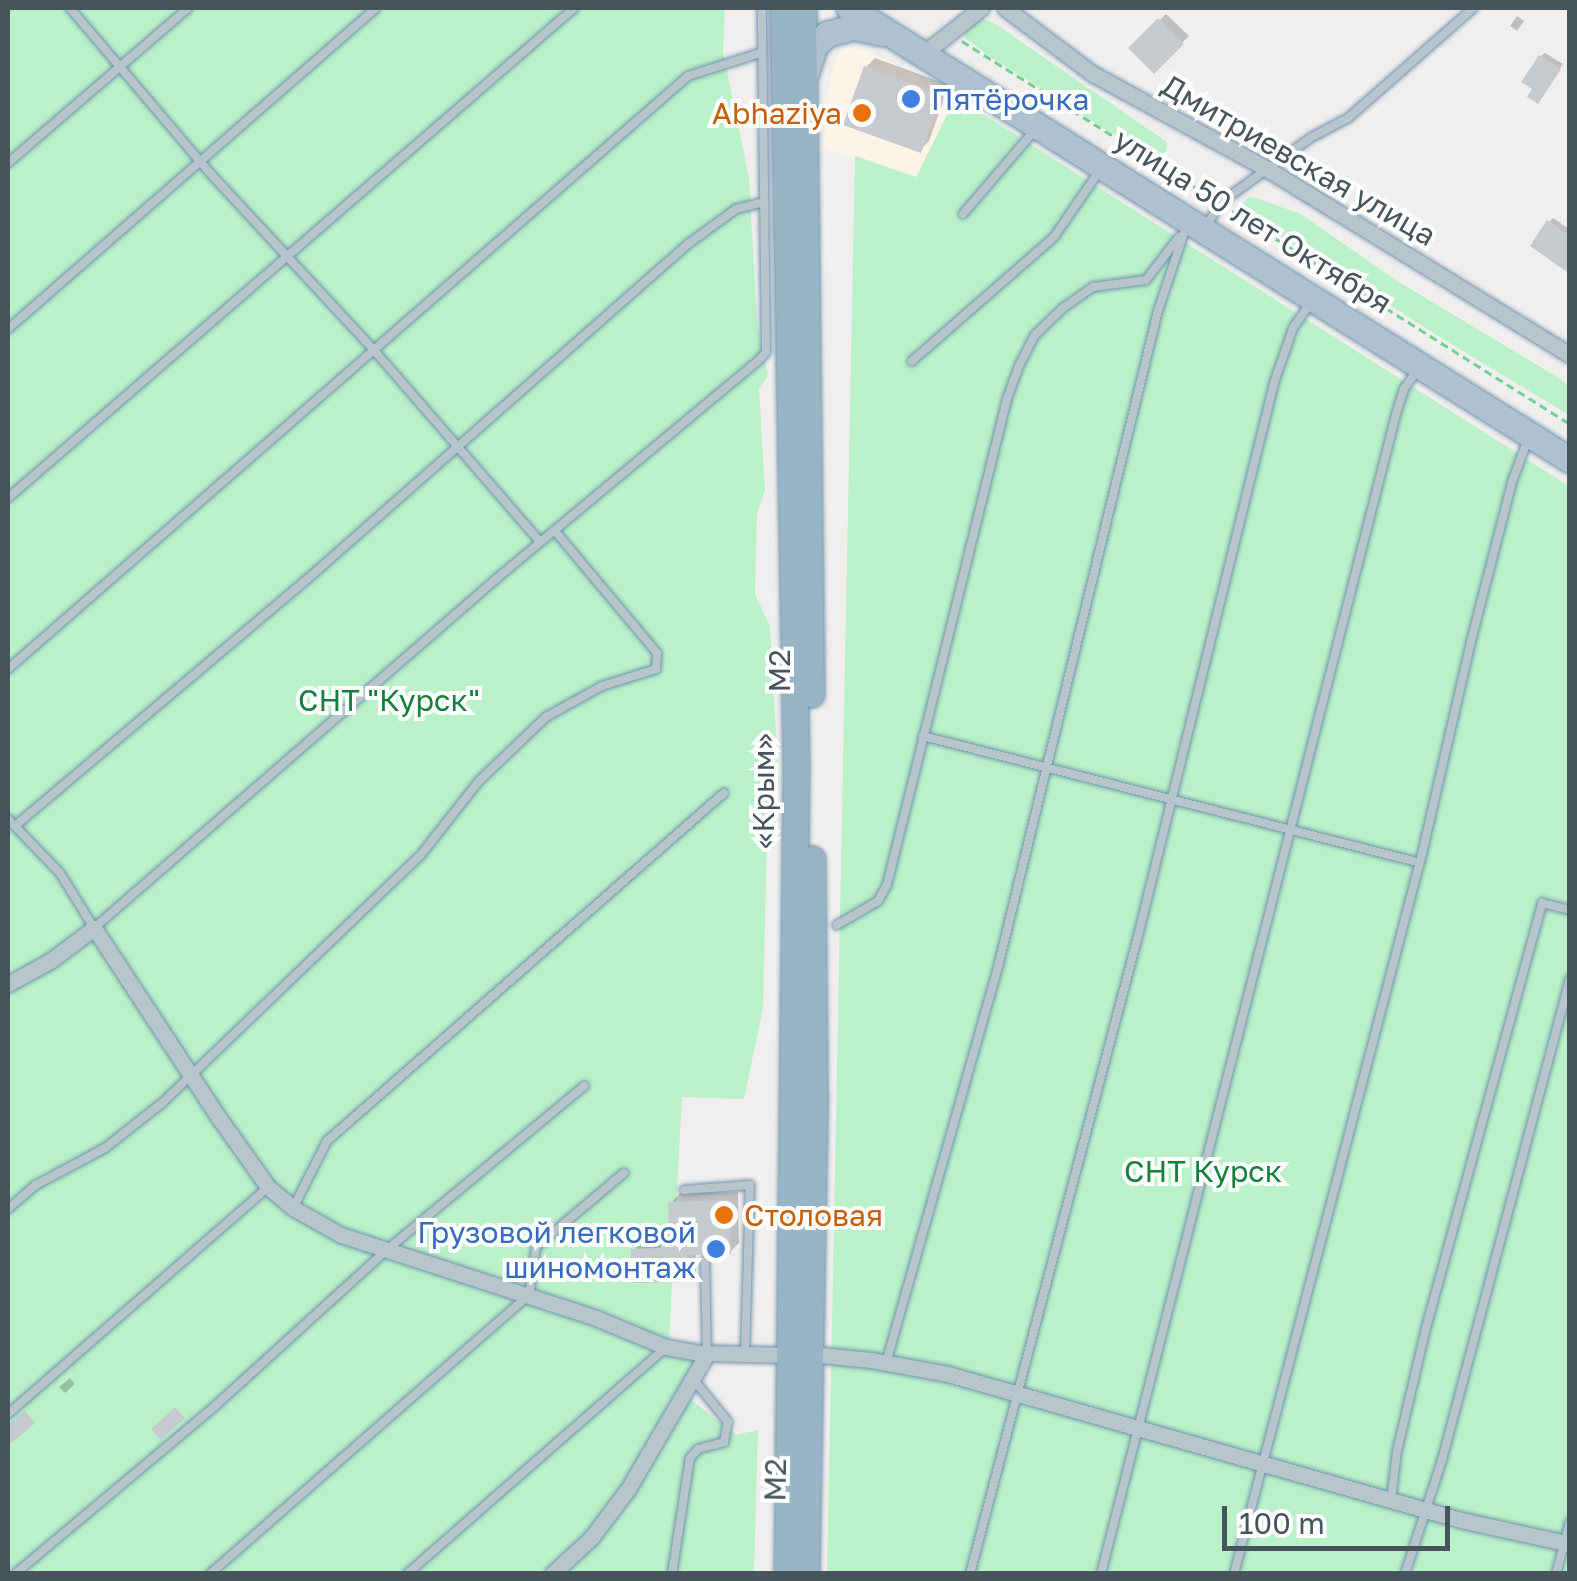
<!DOCTYPE html>
<html>
<head>
<meta charset="utf-8">
<style>
	body { margin:0 }
	#map { position:relative; width:1577px; height:1581px; overflow:hidden; background:#f1eeee; font-family:"Golos Text",sans-serif }
	div>[style] { position:absolute }
	[style*='--x'] { left:calc(var(--x)*1px); top:calc(var(--y)*1px); width:calc(var(--w)*1px); rotate:calc(var(--a)*1deg) }
	.commercial>* { inset:0; background:#fdf3e7 }
	.green>* { inset:0; background:#bbf1c9 }
	.shadow>* { inset:0; background:#0003 }
	.building>* { inset:0; background:#c5cace }
	.path>* { height:2.5px; margin-top:-1.25px; transform-origin:0; background:repeating-linear-gradient(90deg,#71d095 0 8px,transparent 0 13px) }
	.roads { filter:drop-shadow(0 0 2px #6f93ab) drop-shadow(0 0 2px #6f93ab) }
	.service>* { height:8px; margin:-4px; padding:0 4px; transform-origin:4px; border-radius:4px; background:#b9c5cc }
	.minor>* { height:15px; margin:-7.5px; padding:0 7.5px; transform-origin:7.5px; border-radius:7.5px; background:#b9c5cc }
	.primary>* { height:25px; margin:-12.5px; padding:0 12.5px; transform-origin:12.5px; border-radius:12.5px; background:#adc2ce }
	.trunk>* { height:25px; margin:-12.5px; padding:0 12.5px; transform-origin:12.5px; border-radius:12.5px; background:#98b5c6 }
	.dots>* { width:28px; height:28px; translate:-50% -50%; box-sizing:border-box; border:5px solid #fff; border-radius:50% }
	span { translate:-50% -50%; white-space:nowrap; text-align:center; line-height:1.15; -webkit-text-stroke:8px #fff; paint-order:stroke }
	.shop-label { font-size:30px; color:#366cbe }
	.left { translate:0 -50%; text-align:left }
	.right { translate:-100% -50%; text-align:right }
	.food-label { font-size:30px; color:#c56008 }
	.street-label { font-size:30px; color:#46555c }
	.park-label { font-size:30px; color:#13813c }
	.frame { position:absolute; inset:0; border:10px solid #46555c; pointer-events:none }
	.scale { position:absolute; left:1222px; top:1506px; width:228px; height:45px; box-sizing:border-box; border:5px solid #46555c; border-top:0; padding-left:12px; font-size:30px; line-height:35px; white-space:nowrap; color:#46555c; -webkit-text-stroke:8px #fff; paint-order:stroke }
</style>
</head>
<body>
<div id="map">
	<div class="commercial">
		<i style="clip-path:polygon(846px 47px,871px 52px,956px 97px,916px 177px,823px 148px,830px 81px,837px 55px)"></i>
	</div>
	<div class="green">
		<i style="clip-path:polygon(8px 8px,725px 8px,723px 52px,749px 178px,757px 322px,768px 375px,759px 389px,765px 490px,757px 513px,755px 594px,770px 626px,779px 786px,768px 789px,763px 1008px,744px 1099px,682px 1097px,669px 1341px,698px 1360px,689px 1398px,736px 1435px,758px 1430px,754px 1573px,8px 1574px)"></i>
		<i style="clip-path:polygon(978px 18px,994px 23px,1167px 142px,1166px 153px,1154px 160px,989px 56px,966px 39px,962px 30px)"></i>
		<i style="clip-path:polygon(956px 97px,1569px 486px,1569px 1573px,827px 1574px,855px 156px,916px 177px)"></i>
		<i style="clip-path:polygon(1250px 196px,1301px 214px,1394px 279px,1559px 378px,1569px 386px,1569px 415px,1433px 333px,1373px 294px,1343px 267px,1326px 263px,1245px 216px,1239px 208px)"></i>
	</div>
	<div class="shadow">
		<i style="clip-path:polygon(1166px 14px,1189px 36px,1154px 71px,1131px 48px)"></i>
		<i style="clip-path:polygon(1517px 16px,1524px 21px,1517px 31px,1510px 26px)"></i>
		<i style="clip-path:polygon(1545px 53px,1563px 64px,1541px 97px,1541px 56px)"></i>
		<i style="clip-path:polygon(875px 58px,949px 85px,929px 141px,920px 150px,866px 67px)"></i>
		<i style="clip-path:polygon(1553px 218px,1569px 229px,1564px 236px,1549px 222px)"></i>
		<i style="clip-path:polygon(738px 1192px,739px 1243px,730px 1252px,696px 1252px,696px 1271px,687px 1280px,634px 1250px,643px 1241px,663px 1241px,671px 1230px,671px 1203px,680px 1193px)"></i>
		<i style="clip-path:polygon(70px 1378px,75px 1384px,65px 1393px,59px 1387px)"></i>
	</div>
	<div class="building">
		<i style="clip-path:polygon(1158px 18px,1184px 44px,1154px 74px,1128px 48px)"></i>
		<i style="clip-path:polygon(1539px 55px,1561px 69px,1538px 104px,1527px 97px,1532px 89px,1521px 82px)"></i>
		<i style="clip-path:polygon(864px 66px,942px 94px,921px 153px,843px 125px)"></i>
		<i style="clip-path:polygon(1547px 220px,1570px 236px,1570px 274px,1530px 246px)"></i>
		<i style="clip-path:polygon(730px 1200px,731px 1254px,687px 1255px,688px 1282px,632px 1283px,631px 1249px,661px 1248px,661px 1237px,669px 1236px,668px 1202px)"></i>
		<i style="clip-path:polygon(175px 1407px,185px 1418px,161px 1440px,151px 1429px)"></i>
		<i style="clip-path:polygon(25px 1411px,35px 1423px,8px 1446px,8px 1425px)"></i>
	</div>
	<div class="path">
		<i style="--x:962;--y:41;--w:292;--a:32.1"></i>
		<i style="--x:1232;--y:211;--w:400;--a:32.2"></i>
	</div>
	<div class="roads">
		<div class="service">
			<i style="--x:70;--y:8;--w:215;--a:49.7"></i>
			<i style="--x:209;--y:172;--w:241;--a:47.2"></i>
			<i style="--x:373;--y:349;--w:255;--a:49.1"></i>
			<i style="--x:8;--y:163;--w:238;--a:-40.7"></i>
			<i style="--x:963;--y:214;--w:111;--a:-49.4"></i>
			<i style="--x:1207;--y:225;--w:26;--a:-59"></i>
			<i style="--x:1220;--y:203;--w:113;--a:-35.7"></i>
			<i style="--x:1312;--y:137;--w:41;--a:-27.8"></i>
			<i style="--x:1348;--y:118;--w:167;--a:-41.3"></i>
			<i style="--x:8;--y:329;--w:488;--a:-41.1"></i>
			<i style="--x:912;--y:361;--w:189;--a:-41.1"></i>
			<i style="--x:1054;--y:237;--w:81;--a:-55.5"></i>
			<i style="--x:8;--y:498;--w:749;--a:-40.88"></i>
			<i style="--x:8;--y:669;--w:902;--a:-41.09"></i>
			<i style="--x:688;--y:76;--w:76;--a:-17.7"></i>
			<i style="--x:923;--y:736;--w:510;--a:14.31"></i>
			<i style="--x:8;--y:819;--w:75;--a:46.1"></i>
			<i style="--x:60;--y:873;--w:65;--a:58.3"></i>
			<i style="--x:94;--y:928;--w:532;--a:-40.96"></i>
			<i style="--x:496;--y:579;--w:341;--a:-39.8"></i>
			<i style="--x:758;--y:361;--w:12;--a:-48"></i>
			<i style="--x:766;--y:352;--w:344;--a:-90.7"></i>
			<i style="--x:15;--y:826;--w:389;--a:-40.2"></i>
			<i style="--x:312;--y:575;--w:501;--a:-41.36"></i>
			<i style="--x:688;--y:244;--w:59;--a:-36.1"></i>
			<i style="--x:736;--y:209;--w:29;--a:-14"></i>
			<i style="--x:837;--y:925;--w:48;--a:-30.3"></i>
			<i style="--x:878;--y:901;--w:18;--a:-61"></i>
			<i style="--x:887;--y:885;--w:501;--a:-76.13"></i>
			<i style="--x:1007;--y:399;--w:37;--a:-70"></i>
			<i style="--x:1020;--y:364;--w:33;--a:-63"></i>
			<i style="--x:1035;--y:335;--w:39;--a:-44"></i>
			<i style="--x:1063;--y:308;--w:37;--a:-35"></i>
			<i style="--x:1093;--y:287;--w:53;--a:-7.5"></i>
			<i style="--x:1146;--y:280;--w:54;--a:-52.5"></i>
			<i style="--x:684;--y:1190;--w:66;--a:-4.3"></i>
			<i style="--x:750;--y:1185;--w:170;--a:91.7"></i>
			<i style="--x:293;--y:1208;--w:75;--a:-63.1"></i>
			<i style="--x:327;--y:1141;--w:528;--a:-41.24"></i>
			<i style="--x:8;--y:1209;--w:37;--a:-41"></i>
			<i style="--x:36;--y:1185;--w:78;--a:-28.2"></i>
			<i style="--x:105;--y:1148;--w:73;--a:-38.3"></i>
			<i style="--x:162;--y:1103;--w:357;--a:-43.8"></i>
			<i style="--x:420;--y:856;--w:95;--a:-51.8"></i>
			<i style="--x:479;--y:781;--w:93;--a:-43.7"></i>
			<i style="--x:546;--y:717;--w:64;--a:-29"></i>
			<i style="--x:602;--y:686;--w:57;--a:-17.5"></i>
			<i style="--x:656;--y:669;--w:16;--a:-86"></i>
			<i style="--x:657;--y:653;--w:160;--a:-129.9"></i>
			<i style="--x:705;--y:1261;--w:93;--a:88.8"></i>
			<i style="--x:886;--y:1363;--w:416;--a:-74.2"></i>
			<i style="--x:999;--y:963;--w:671;--a:-76.3"></i>
			<i style="--x:1158;--y:311;--w:89;--a:-71.6"></i>
			<i style="--x:8;--y:1414;--w:345;--a:-41.1"></i>
			<i style="--x:1391;--y:1500;--w:49;--a:-83"></i>
			<i style="--x:1397;--y:1451;--w:126;--a:-76.7"></i>
			<i style="--x:1426;--y:1328;--w:441;--a:-74.7"></i>
			<i style="--x:1542;--y:903;--w:29;--a:14"></i>
			<i style="--x:15;--y:1574;--w:260;--a:-40"></i>
			<i style="--x:214;--y:1407;--w:236;--a:-42.3"></i>
			<i style="--x:389;--y:1248;--w:254;--a:-39.7"></i>
			<i style="--x:210;--y:1574;--w:424;--a:-41.2"></i>
			<i style="--x:529;--y:1295;--w:49;--a:-81.7"></i>
			<i style="--x:536;--y:1247;--w:115;--a:-40.1"></i>
			<i style="--x:407;--y:1574;--w:344;--a:-41.2"></i>
			<i style="--x:672;--y:1574;--w:117;--a:-81.2"></i>
			<i style="--x:690;--y:1458;--w:12;--a:-48"></i>
			<i style="--x:698;--y:1449;--w:27;--a:-15"></i>
			<i style="--x:724;--y:1442;--w:20;--a:-79"></i>
			<i style="--x:728;--y:1422;--w:55;--a:-129.1"></i>
			<i style="--x:970;--y:1574;--w:660;--a:-75.25"></i>
			<i style="--x:1138;--y:936;--w:569;--a:-76.18"></i>
			<i style="--x:1274;--y:383;--w:58;--a:-70.9"></i>
			<i style="--x:1293;--y:328;--w:32;--a:-55"></i>
			<i style="--x:1101;--y:1574;--w:1197;--a:-75.73"></i>
			<i style="--x:1396;--y:414;--w:26;--a:-72"></i>
			<i style="--x:1404;--y:389;--w:24;--a:-55"></i>
			<i style="--x:1234;--y:1574;--w:744;--a:-75.37"></i>
			<i style="--x:1422;--y:854;--w:219;--a:-77"></i>
			<i style="--x:1471;--y:641;--w:164;--a:-75.5"></i>
			<i style="--x:1512;--y:482;--w:46;--a:-69.6"></i>
			<i style="--x:1405;--y:1574;--w:120;--a:-72"></i>
			<i style="--x:1442;--y:1460;--w:498;--a:-75.1"></i>
			<i style="--x:1556;--y:1574;--w:54;--a:-74.9"></i>
		</div>
		<div class="minor">
			<i style="--x:1005;--y:8;--w:110;--a:36.9"></i>
			<i style="--x:1093;--y:74;--w:200;--a:28.6"></i>
			<i style="--x:1269;--y:170;--w:353;--a:31.6"></i>
			<i style="--x:923;--y:54;--w:74;--a:-38.4"></i>
			<i style="--x:8;--y:984;--w:48;--a:-28.7"></i>
			<i style="--x:50;--y:961;--w:55;--a:-36.9"></i>
			<i style="--x:94;--y:928;--w:227;--a:56.7"></i>
			<i style="--x:219;--y:1118;--w:85;--a:54.6"></i>
			<i style="--x:268;--y:1187;--w:33;--a:40"></i>
			<i style="--x:293;--y:1208;--w:55;--a:29.4"></i>
			<i style="--x:341;--y:1235;--w:268;--a:18"></i>
			<i style="--x:596;--y:1318;--w:76;--a:22.5"></i>
			<i style="--x:666;--y:1347;--w:36;--a:10"></i>
			<i style="--x:701;--y:1353;--w:91;--a:1.3"></i>
			<i style="--x:810;--y:1354;--w:61;--a:5.6"></i>
			<i style="--x:871;--y:1360;--w:78;--a:10.3"></i>
			<i style="--x:948;--y:1374;--w:533;--a:15.89"></i>
			<i style="--x:1461;--y:1520;--w:112;--a:12.4"></i>
			<i style="--x:552;--y:1574;--w:53;--a:-42.7"></i>
			<i style="--x:591;--y:1538;--w:61;--a:-52.9"></i>
			<i style="--x:628;--y:1489;--w:156;--a:-59.7"></i>
		</div>
		<div class="primary">
			<i style="--x:849;--y:8;--w:851;--a:32.08"></i>
			<i style="--x:805;--y:75;--w:32;--a:-72"></i>
			<i style="--x:815;--y:45;--w:16;--a:-43"></i>
			<i style="--x:827;--y:34;--w:28;--a:-15"></i>
			<i style="--x:854;--y:27;--w:29;--a:12"></i>
		</div>
		<div class="trunk">
			<i style="--x:783;--y:8;--w:757;--a:89.02"></i>
			<i style="--x:796;--y:765;--w:809;--a:90.64"></i>
			<i style="--x:803;--y:8;--w:686;--a:89.33"></i>
			<i style="--x:806;--y:1574;--w:481;--a:-89"></i>
			<i style="--x:814;--y:1093;--w:234;--a:-90.5"></i>
		</div>
	</div>
	<div class="dots">
		<i style="left:911px;top:99px;background:#3f7fe0"></i>
		<i style="left:862px;top:113px;background:#e8710a"></i>
		<i style="left:724px;top:1215px;background:#e8710a"></i>
		<i style="left:716px;top:1249px;background:#3f7fe0"></i>
	</div>
	<div class="shop-label">
		<span class="left" style="left:931px;top:99px">Пятёрочка</span>
		<span class="right" style="left:696px;top:1249px">Грузовой легковой<br>шиномонтаж</span>
	</div>
	<div class="food-label">
		<span class="right" style="left:842px;top:113px">Abhaziya</span>
		<span class="left" style="left:744px;top:1215px">Столовая</span>
	</div>
	<div class="street-label">
		<span style="left:1299px;top:160px;rotate:30deg">Дмитриевская улица</span>
		<span style="left:1253px;top:221px;rotate:32deg">улица 50 лет Октября</span>
		<span style="left:779px;top:671px;rotate:-90deg">М2</span>
		<span style="left:763px;top:791px;rotate:-90deg">«Крым»</span>
		<span style="left:775px;top:1480px;rotate:-89deg">М2</span>
	</div>
	<div class="park-label">
		<span style="left:389px;top:700px">СНТ "Курск"</span>
		<span style="left:1203px;top:1171px">СНТ Курск</span>
	</div>
	<div class="frame"></div>
	<div class="scale">100 m</div>
</div>
</body>
</html>
